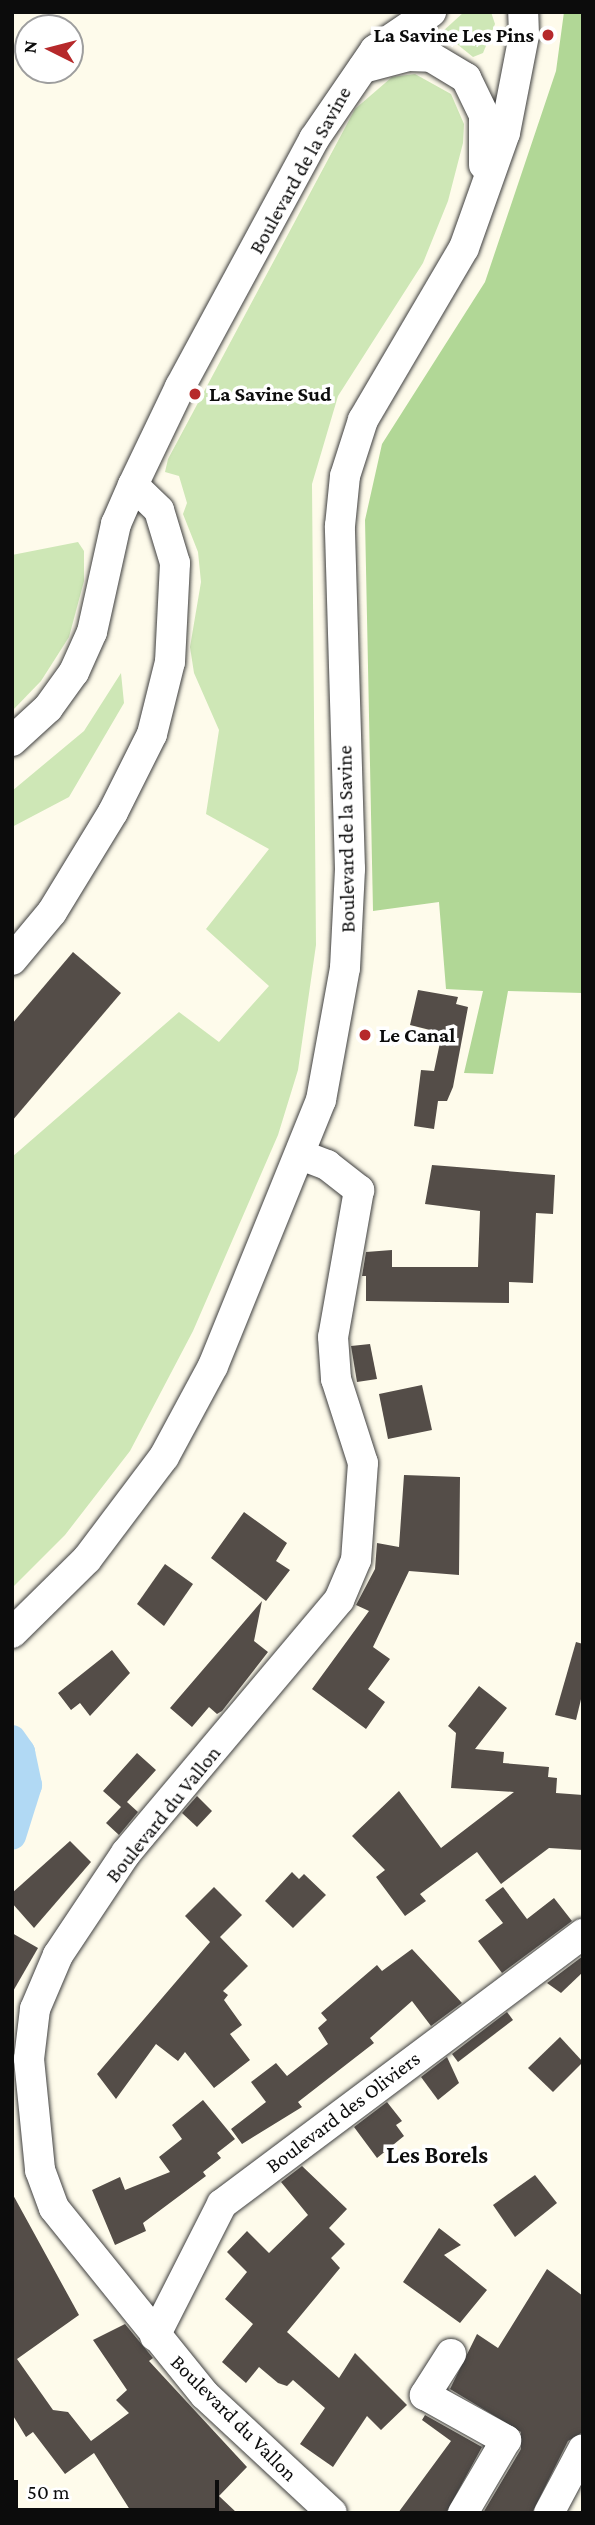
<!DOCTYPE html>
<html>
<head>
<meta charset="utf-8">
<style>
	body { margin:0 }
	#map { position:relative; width:595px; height:2525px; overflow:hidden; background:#fefbeb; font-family:"Crimson Pro",serif }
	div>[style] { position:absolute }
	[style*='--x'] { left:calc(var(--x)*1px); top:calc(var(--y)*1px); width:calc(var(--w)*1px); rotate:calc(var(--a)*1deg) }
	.green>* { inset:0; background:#cee7b6 }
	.forest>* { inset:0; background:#b1d796 }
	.canal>* { height:28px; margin:-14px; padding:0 14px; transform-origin:14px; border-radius:14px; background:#b1d9f4 }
	.building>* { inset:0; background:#544d48 }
	.roads { filter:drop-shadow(0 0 2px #3f3f3f) drop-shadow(0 0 2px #3f3f3f) }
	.minor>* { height:30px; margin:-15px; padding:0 15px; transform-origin:15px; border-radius:15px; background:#fff }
	.dots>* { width:19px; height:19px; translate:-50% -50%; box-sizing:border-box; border:4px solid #fff; border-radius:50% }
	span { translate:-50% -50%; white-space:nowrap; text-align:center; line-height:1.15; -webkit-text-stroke:7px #fff; paint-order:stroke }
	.poi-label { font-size:21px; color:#0c0c0c; font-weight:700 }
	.right { translate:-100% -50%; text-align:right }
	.left { translate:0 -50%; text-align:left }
	.street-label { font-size:21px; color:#0c0c0c }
	.quarter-label { font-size:24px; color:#0c0c0c; font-weight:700 }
	.frame { position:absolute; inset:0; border:14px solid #0c0c0c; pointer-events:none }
	.north { position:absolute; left:14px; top:14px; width:70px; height:70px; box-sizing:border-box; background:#fff; border:2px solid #9e9e9e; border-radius:50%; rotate:276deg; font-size:19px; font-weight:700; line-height:28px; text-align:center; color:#0c0c0c }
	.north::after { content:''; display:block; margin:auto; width:24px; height:32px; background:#b6292b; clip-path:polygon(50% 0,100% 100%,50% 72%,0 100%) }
	.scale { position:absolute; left:14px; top:2480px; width:205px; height:32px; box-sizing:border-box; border:4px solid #0c0c0c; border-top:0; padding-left:9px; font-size:21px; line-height:24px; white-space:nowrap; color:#0c0c0c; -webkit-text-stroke:5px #fff; paint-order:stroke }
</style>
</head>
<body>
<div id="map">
	<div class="green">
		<i style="clip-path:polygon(464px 12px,491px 12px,495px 24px,483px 53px,473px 57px,442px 32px)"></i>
		<i style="clip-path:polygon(415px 74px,451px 94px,464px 124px,463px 143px,448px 201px,423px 263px,338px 396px,312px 484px,316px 945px,298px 1070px,278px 1135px,193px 1331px,130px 1451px,65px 1535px,12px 1588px,12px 1157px,179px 1012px,219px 1042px,269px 986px,206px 929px,269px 849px,206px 814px,219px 730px,194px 673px,190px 647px,201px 582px,198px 552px,183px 514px,187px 503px,179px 476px,165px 472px,168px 459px,355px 109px,392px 77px)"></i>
		<i style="clip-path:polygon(78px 542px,84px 551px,84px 581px,69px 637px,41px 681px,12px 711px,12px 555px)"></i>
		<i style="clip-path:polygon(121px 673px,124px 703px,69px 797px,12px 827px,12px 791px,84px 731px)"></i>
	</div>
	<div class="forest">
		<i style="clip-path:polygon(564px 12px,583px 12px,583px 993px,508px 991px,493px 1074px,464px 1073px,483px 991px,446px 989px,439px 902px,373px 911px,365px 520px,382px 444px,485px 282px,556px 71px)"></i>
	</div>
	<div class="canal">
		<i style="--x:12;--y:1739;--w:16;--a:55"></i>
		<i style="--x:21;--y:1752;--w:34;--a:78"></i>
		<i style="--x:28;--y:1785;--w:53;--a:107.4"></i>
	</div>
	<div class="building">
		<i style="clip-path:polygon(73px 952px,121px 993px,12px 1121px,12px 1024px)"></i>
		<i style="clip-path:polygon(418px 990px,458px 997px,456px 1004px,468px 1007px,453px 1087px,447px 1101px,438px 1101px,434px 1129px,414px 1126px,421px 1070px,434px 1071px,442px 1033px,410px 1025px)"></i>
		<i style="clip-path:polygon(432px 1165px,555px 1175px,553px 1214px,536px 1213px,533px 1283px,509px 1282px,509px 1303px,366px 1301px,366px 1276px,362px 1276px,366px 1252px,392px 1250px,392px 1267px,478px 1267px,480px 1211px,425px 1204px)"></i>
		<i style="clip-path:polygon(370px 1344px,377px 1379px,357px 1382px,351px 1346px)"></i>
		<i style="clip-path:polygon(422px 1385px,432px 1430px,388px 1439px,379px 1394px)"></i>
		<i style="clip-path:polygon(404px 1475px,460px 1477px,459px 1575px,409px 1571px,373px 1647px,390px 1659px,368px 1689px,385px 1702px,366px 1729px,312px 1689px,369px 1611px,356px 1605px,375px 1569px,377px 1543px,399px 1547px)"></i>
		<i style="clip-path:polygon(244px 1512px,287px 1543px,276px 1561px,290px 1570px,266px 1601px,211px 1558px)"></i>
		<i style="clip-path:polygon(165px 1564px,193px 1584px,164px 1626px,137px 1604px)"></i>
		<i style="clip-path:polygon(262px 1601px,254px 1641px,268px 1652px,222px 1711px,217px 1714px,209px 1707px,192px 1727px,170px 1708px)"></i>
		<i style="clip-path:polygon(576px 1642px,583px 1644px,583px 1691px,576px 1720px,555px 1715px)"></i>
		<i style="clip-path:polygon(112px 1650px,130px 1673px,90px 1716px,80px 1703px,71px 1710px,58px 1693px)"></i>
		<i style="clip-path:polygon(479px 1686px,507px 1708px,475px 1749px,504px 1752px,503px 1763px,549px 1767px,548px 1777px,557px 1778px,556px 1793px,583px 1795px,583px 1850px,549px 1848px,501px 1884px,477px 1852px,420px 1894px,426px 1901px,405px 1916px,376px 1877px,385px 1870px,352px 1836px,399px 1791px,441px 1848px,514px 1792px,451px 1788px,456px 1733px,448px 1726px)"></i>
		<i style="clip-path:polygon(137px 1753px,156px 1770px,127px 1802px,138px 1812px,119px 1835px,106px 1823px,121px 1807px,103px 1791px)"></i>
		<i style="clip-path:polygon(197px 1796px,212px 1811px,197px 1827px,182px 1813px)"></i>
		<i style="clip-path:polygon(70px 1841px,91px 1862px,34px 1928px,12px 1903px,12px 1893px)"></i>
		<i style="clip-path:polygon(292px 1872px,299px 1879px,304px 1874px,326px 1895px,293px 1928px,265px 1901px)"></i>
		<i style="clip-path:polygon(214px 1887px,242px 1915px,220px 1937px,248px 1966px,223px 1991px,228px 1995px,224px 2000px,242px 2025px,230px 2034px,250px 2060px,214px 2088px,185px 2052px,178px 2061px,156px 2044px,116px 2099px,97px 2074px,210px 1942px,185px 1916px)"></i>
		<i style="clip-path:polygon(503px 1887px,527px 1919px,554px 1898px,572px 1921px,502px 1973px,478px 1941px,503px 1923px,485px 1900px)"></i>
		<i style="clip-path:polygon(12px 1933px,38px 1948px,12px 1993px)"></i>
		<i style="clip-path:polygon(412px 1949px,462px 2003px,431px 2026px,412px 2001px,370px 2038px,374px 2043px,298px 2102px,302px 2107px,242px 2144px,231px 2129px,266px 2102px,251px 2082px,276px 2063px,287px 2076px,328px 2044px,318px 2028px,327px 2020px,321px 2013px,377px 1965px,382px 1971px)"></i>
		<i style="clip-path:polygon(583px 1956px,583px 1972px,561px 1993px,547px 1983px)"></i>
		<i style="clip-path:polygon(507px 2012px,513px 2020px,458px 2062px,452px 2054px)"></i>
		<i style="clip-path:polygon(560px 2037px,583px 2062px,553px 2092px,528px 2068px)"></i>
		<i style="clip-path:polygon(447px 2057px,459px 2083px,438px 2100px,421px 2077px)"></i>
		<i style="clip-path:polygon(203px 2100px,235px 2139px,217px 2153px,221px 2158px,203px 2172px,206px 2176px,143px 2223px,146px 2231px,115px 2245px,92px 2190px,120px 2177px,125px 2190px,170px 2172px,159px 2157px,182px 2139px,172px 2125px)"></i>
		<i style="clip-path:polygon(387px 2102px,402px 2121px,396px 2125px,404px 2136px,377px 2158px,354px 2127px)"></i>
		<i style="clip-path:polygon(302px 2166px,347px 2209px,329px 2228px,345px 2244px,331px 2258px,340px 2268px,287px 2332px,339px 2378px,355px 2353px,407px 2405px,381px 2430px,367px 2416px,333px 2467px,300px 2444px,325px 2408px,293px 2380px,287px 2386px,278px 2383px,259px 2367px,246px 2383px,222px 2362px,253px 2324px,225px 2299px,247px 2272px,227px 2252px,247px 2231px,269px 2253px,308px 2215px,281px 2182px)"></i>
		<i style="clip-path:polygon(535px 2175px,557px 2203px,515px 2237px,493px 2205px)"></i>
		<i style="clip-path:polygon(12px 2193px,79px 2315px,17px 2359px,53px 2410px,68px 2412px,91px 2441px,129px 2413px,116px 2400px,127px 2390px,93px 2340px,125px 2324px,153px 2358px,149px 2361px,247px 2467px,219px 2496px,237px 2513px,132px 2513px,94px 2453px,65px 2474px,33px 2432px,26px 2437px,12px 2414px)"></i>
		<i style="clip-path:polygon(439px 2228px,461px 2245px,444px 2255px,487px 2290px,460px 2323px,403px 2282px)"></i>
		<i style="clip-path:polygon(547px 2269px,583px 2296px,583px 2432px,568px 2441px,532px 2513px,483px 2513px,521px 2449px,521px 2432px,450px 2389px,477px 2334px,498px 2348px)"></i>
		<i style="clip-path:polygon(425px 2415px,482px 2447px,446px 2513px,398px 2513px,451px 2441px,422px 2420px)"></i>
	</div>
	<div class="roads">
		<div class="minor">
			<i style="--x:363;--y:68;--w:47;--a:-14.9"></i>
			<i style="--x:408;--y:56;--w:23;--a:2"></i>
			<i style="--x:431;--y:57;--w:41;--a:31"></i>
			<i style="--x:466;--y:78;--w:41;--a:64.1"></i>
			<i style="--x:484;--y:115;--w:50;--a:90"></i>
			<i style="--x:12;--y:741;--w:49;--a:-42.5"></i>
			<i style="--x:48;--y:708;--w:44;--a:-54.2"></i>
			<i style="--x:74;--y:672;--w:44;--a:-65.8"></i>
			<i style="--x:92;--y:632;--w:111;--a:-77.5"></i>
			<i style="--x:116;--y:524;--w:43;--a:-66.4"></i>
			<i style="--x:133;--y:485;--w:109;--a:-64.4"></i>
			<i style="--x:180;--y:387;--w:282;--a:-61.6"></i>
			<i style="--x:314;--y:139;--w:108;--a:-55.6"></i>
			<i style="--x:375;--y:50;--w:68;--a:-34.2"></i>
			<i style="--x:12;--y:960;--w:62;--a:-50.2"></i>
			<i style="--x:52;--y:912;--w:117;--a:-58.6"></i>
			<i style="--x:113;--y:812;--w:87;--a:-63.4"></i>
			<i style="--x:152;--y:734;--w:74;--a:-76"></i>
			<i style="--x:170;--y:662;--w:99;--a:-87.1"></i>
			<i style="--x:175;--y:563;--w:55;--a:-106.8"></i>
			<i style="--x:159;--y:510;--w:36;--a:-136"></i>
			<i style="--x:301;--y:1155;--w:28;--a:21"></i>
			<i style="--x:327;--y:1165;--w:41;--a:38"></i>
			<i style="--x:359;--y:1190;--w:149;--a:100"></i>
			<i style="--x:333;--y:1337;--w:42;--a:85.9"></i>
			<i style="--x:336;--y:1379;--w:88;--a:72.2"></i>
			<i style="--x:363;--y:1463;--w:97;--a:94.1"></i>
			<i style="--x:356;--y:1560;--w:43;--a:113"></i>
			<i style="--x:339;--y:1600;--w:331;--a:130.1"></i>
			<i style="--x:126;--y:1853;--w:123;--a:123.7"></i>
			<i style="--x:58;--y:1955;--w:59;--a:113.1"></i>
			<i style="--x:35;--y:2009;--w:50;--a:96.8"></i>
			<i style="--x:29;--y:2059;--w:112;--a:84.3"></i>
			<i style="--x:40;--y:2170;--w:40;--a:69.8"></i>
			<i style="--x:54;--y:2208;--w:240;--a:51.1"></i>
			<i style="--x:205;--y:2395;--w:173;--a:42.9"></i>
			<i style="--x:12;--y:1633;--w:105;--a:-44.6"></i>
			<i style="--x:87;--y:1559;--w:128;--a:-53"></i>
			<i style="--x:164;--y:1457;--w:103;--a:-61.7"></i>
			<i style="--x:213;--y:1366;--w:287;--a:-67.9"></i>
			<i style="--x:321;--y:1100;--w:134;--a:-79.7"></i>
			<i style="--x:345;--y:968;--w:99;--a:-87.1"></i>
			<i style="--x:350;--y:869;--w:343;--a:-91.7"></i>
			<i style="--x:340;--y:526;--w:50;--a:-84.3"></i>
			<i style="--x:345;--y:476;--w:59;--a:-72.2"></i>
			<i style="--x:363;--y:420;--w:199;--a:-59.6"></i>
			<i style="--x:464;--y:248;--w:122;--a:-70.4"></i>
			<i style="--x:505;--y:133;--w:100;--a:-79"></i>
			<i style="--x:524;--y:35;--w:23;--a:-92"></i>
			<i style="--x:155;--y:2336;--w:148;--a:-63.1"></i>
			<i style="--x:222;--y:2204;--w:451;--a:-36.8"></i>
			<i style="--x:451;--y:2354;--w:49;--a:122.4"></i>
			<i style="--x:425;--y:2395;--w:93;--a:29.1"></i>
			<i style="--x:506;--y:2440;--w:85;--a:120.5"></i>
			<i style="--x:549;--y:2513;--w:72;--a:-62"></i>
		</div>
	</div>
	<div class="dots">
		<i style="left:548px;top:35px;background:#b6292b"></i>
		<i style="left:195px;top:394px;background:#b6292b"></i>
		<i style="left:365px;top:1035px;background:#b6292b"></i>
	</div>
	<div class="poi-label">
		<span class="right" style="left:534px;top:35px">La Savine Les Pins</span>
		<span class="left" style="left:209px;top:394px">La Savine Sud</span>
		<span class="left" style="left:379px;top:1035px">Le Canal</span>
	</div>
	<div class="street-label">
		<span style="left:300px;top:170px;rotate:-61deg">Boulevard de la Savine</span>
		<span style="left:346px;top:839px;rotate:-91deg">Boulevard de la Savine</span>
		<span style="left:163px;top:1814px;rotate:-51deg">Boulevard du Vallon</span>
		<span style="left:343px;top:2112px;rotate:-37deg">Boulevard des Oliviers</span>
		<span style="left:234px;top:2418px;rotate:45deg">Boulevard du Vallon</span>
	</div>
	<div class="quarter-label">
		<span style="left:437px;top:2155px">Les Borels</span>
	</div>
	<div class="frame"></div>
	<div class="north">N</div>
	<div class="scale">50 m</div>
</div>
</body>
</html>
